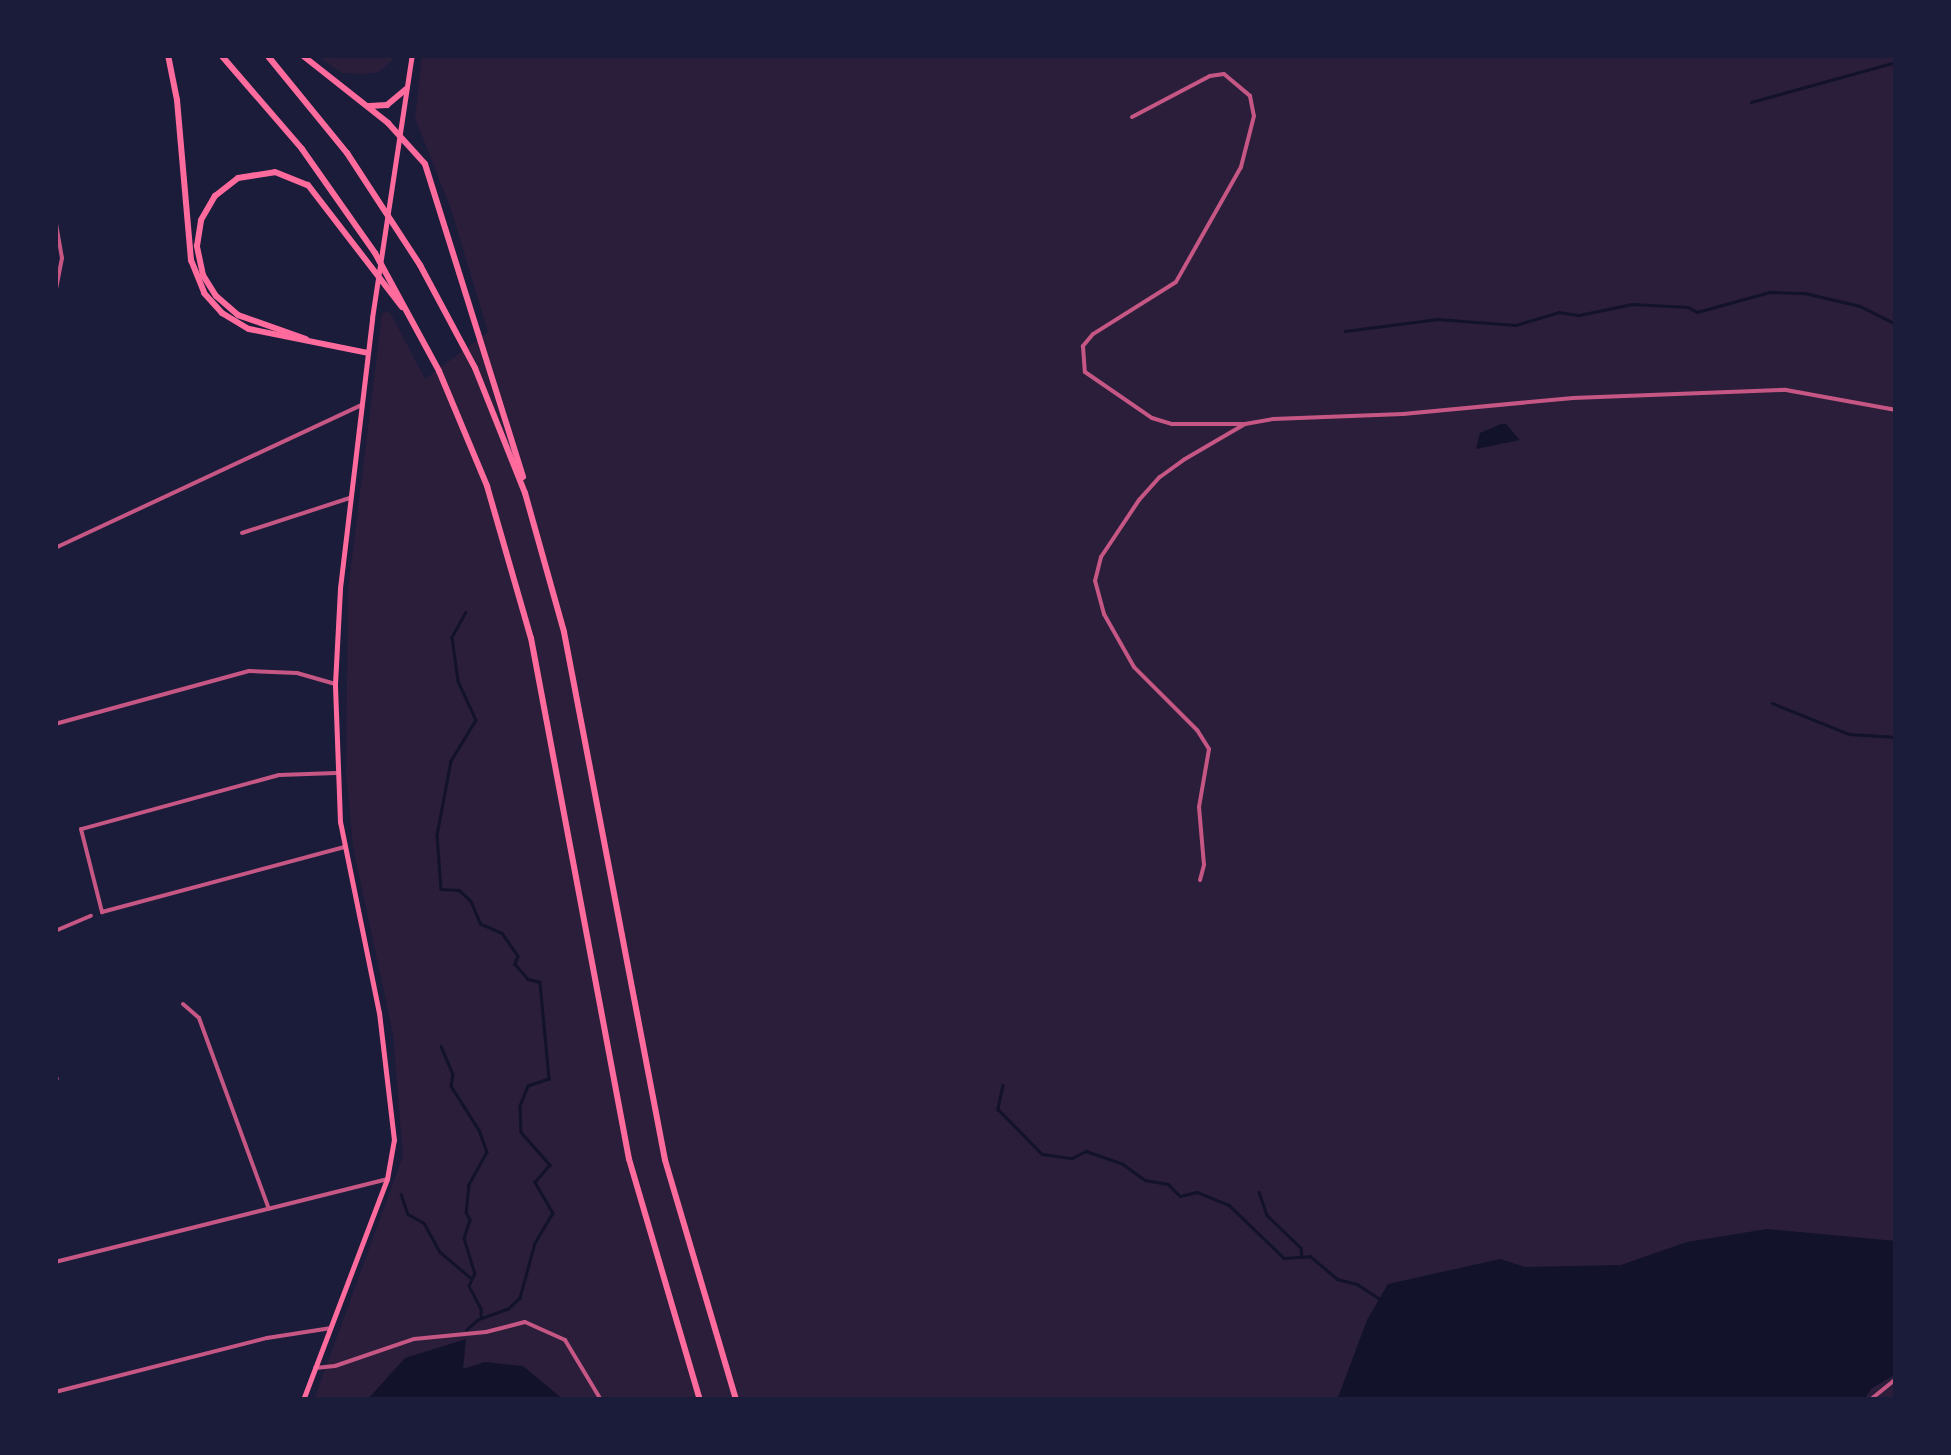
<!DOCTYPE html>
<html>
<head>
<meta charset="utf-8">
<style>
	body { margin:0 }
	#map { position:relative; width:1951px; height:1455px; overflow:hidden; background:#1b1b3a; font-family:Overpass,sans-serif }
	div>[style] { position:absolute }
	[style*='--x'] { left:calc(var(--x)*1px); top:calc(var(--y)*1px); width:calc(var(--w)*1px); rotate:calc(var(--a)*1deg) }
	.green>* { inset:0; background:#2a1e3b }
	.water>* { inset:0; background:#12122b }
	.stream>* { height:2.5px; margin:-1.25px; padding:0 1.25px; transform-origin:1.25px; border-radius:1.25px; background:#12122b }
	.minor>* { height:4px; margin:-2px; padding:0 2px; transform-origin:2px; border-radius:2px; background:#c65784 }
	.secondary>* { height:5px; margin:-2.5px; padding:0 2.5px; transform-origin:2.5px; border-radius:2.5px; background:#ff6b9d }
	.motorway>* { height:6px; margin:-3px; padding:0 3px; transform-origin:3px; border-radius:3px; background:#ff6b9d }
	span { translate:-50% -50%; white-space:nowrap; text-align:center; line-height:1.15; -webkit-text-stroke:9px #1b1b3a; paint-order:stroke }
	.frame { position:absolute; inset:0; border:58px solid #1b1b3a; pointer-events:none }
</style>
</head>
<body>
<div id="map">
	<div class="green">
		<i style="clip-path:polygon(317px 55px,398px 55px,379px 72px,366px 74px,341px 73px)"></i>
		<i style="clip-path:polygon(422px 55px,1896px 55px,1896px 1400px,314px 1400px,403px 1156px,393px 1034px,353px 847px,346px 773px,348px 590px,382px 314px,387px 311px,392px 316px,425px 379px,488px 332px,451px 209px,415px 118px)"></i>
	</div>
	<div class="water">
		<i style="clip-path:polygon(1501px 424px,1506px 424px,1520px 440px,1476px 449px,1480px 433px)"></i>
		<i style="clip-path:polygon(1767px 1229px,1896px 1241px,1896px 1374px,1871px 1389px,1864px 1400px,1337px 1400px,1367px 1320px,1388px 1284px,1500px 1259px,1525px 1267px,1621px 1265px,1687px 1242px)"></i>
		<i style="clip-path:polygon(466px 1339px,463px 1369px,485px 1362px,523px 1366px,564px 1400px,367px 1400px,405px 1358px)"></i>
	</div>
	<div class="stream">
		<i style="--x:1751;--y:102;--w:150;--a:-15.4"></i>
		<i style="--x:1345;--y:331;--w:93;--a:-7.4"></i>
		<i style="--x:1437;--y:319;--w:79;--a:4.3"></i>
		<i style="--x:1516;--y:325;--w:45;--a:-16.8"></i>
		<i style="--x:1559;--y:312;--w:20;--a:9"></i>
		<i style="--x:1579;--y:315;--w:54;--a:-11.7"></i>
		<i style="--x:1632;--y:304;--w:56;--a:3.1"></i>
		<i style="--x:1688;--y:307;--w:10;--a:29"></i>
		<i style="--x:1697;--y:312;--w:76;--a:-15.3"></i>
		<i style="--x:1770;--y:292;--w:35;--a:2"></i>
		<i style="--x:1805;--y:293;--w:57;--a:13.3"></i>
		<i style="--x:1860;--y:306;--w:40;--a:26.6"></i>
		<i style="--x:466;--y:612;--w:29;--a:119"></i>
		<i style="--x:452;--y:637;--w:44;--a:82.2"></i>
		<i style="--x:458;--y:681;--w:43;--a:65.2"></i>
		<i style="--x:476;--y:720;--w:48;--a:121.4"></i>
		<i style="--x:451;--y:761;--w:75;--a:100.7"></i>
		<i style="--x:437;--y:835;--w:54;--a:85.8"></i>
		<i style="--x:441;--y:889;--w:18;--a:3"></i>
		<i style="--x:459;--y:890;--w:16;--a:43"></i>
		<i style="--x:471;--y:901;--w:25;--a:67"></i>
		<i style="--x:481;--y:924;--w:23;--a:23"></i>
		<i style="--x:502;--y:933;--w:28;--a:55"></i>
		<i style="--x:518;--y:956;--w:9;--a:111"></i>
		<i style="--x:515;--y:964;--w:20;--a:49"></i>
		<i style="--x:528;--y:979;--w:12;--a:14"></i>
		<i style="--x:540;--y:982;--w:97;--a:84.7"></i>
		<i style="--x:549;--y:1079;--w:22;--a:162"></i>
		<i style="--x:528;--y:1086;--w:22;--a:112"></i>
		<i style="--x:520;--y:1106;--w:26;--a:88"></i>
		<i style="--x:521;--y:1132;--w:44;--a:48.7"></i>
		<i style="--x:550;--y:1165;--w:23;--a:131"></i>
		<i style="--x:535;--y:1182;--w:36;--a:60"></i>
		<i style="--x:553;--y:1213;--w:35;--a:121"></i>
		<i style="--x:535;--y:1243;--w:57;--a:105.3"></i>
		<i style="--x:520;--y:1298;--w:16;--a:137"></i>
		<i style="--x:508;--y:1309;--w:32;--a:160"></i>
		<i style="--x:478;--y:1320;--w:15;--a:138"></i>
		<i style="--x:1772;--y:703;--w:83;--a:21.9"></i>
		<i style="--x:1849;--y:734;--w:47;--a:3.7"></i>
		<i style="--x:441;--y:1046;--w:30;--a:67"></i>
		<i style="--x:453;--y:1074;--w:12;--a:99"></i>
		<i style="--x:451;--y:1086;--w:52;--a:57.5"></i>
		<i style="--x:479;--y:1130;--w:23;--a:70"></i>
		<i style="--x:487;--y:1152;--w:38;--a:119"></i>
		<i style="--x:469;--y:1185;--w:27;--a:96"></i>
		<i style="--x:466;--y:1212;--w:9;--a:63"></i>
		<i style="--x:470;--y:1220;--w:19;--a:108"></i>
		<i style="--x:464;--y:1238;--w:37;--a:73"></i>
		<i style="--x:475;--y:1273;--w:14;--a:115"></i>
		<i style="--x:469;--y:1286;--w:26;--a:62"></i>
		<i style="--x:481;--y:1309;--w:9;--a:90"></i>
		<i style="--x:1003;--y:1085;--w:25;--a:102"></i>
		<i style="--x:998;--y:1109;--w:63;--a:45.6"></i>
		<i style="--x:1042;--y:1154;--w:30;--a:8"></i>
		<i style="--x:1072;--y:1158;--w:16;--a:-27"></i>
		<i style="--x:1086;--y:1151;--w:39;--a:19"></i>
		<i style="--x:1123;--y:1164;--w:27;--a:36"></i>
		<i style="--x:1145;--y:1180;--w:23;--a:10"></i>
		<i style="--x:1168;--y:1184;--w:17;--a:45"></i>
		<i style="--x:1180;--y:1196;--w:17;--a:-13"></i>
		<i style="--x:1197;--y:1192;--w:35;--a:22"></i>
		<i style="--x:1229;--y:1205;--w:76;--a:43.9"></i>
		<i style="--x:1284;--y:1258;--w:26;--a:-4"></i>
		<i style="--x:1310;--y:1256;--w:35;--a:40"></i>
		<i style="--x:1337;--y:1279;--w:21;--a:14"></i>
		<i style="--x:1357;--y:1284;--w:27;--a:33"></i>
		<i style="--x:1259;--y:1192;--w:24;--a:71"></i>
		<i style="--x:1267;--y:1215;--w:47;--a:44.1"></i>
		<i style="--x:1301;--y:1248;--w:9;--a:84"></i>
		<i style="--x:401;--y:1194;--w:21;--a:71"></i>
		<i style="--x:408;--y:1214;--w:18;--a:29"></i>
		<i style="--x:424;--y:1223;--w:33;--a:61"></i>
		<i style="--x:440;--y:1252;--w:39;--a:40"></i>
	</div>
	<div class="minor">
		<i style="--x:1132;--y:117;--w:88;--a:-27.7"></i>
		<i style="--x:1210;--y:76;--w:14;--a:-8"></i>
		<i style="--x:1224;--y:74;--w:34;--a:40"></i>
		<i style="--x:1250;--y:96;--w:20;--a:79"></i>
		<i style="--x:1254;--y:116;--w:53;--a:104.3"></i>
		<i style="--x:1241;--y:167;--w:132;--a:119.5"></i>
		<i style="--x:1176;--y:282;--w:98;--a:147.9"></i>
		<i style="--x:1093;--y:334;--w:16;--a:130"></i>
		<i style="--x:1083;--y:346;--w:26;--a:86"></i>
		<i style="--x:1085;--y:372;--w:81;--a:34.5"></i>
		<i style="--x:1152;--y:418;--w:21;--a:17"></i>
		<i style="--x:1172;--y:424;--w:73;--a:0"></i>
		<i style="--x:55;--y:218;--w:41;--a:80.1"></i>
		<i style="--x:62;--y:258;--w:37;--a:101"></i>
		<i style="--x:242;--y:533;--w:114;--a:-18"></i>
		<i style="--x:55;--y:548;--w:338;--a:-25"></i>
		<i style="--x:55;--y:724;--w:201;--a:-15.3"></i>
		<i style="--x:249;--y:671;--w:48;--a:2.4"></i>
		<i style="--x:297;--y:673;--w:40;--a:16"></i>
		<i style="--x:336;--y:773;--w:57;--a:178"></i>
		<i style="--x:279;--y:775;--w:205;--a:164.7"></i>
		<i style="--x:81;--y:829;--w:86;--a:75.8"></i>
		<i style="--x:102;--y:912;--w:251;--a:-15"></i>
		<i style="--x:1200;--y:880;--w:16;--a:-75"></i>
		<i style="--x:1204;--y:865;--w:58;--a:-94.9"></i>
		<i style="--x:1199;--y:807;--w:59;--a:-80.2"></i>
		<i style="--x:1209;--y:749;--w:22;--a:-122"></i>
		<i style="--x:1197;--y:730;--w:89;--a:-135"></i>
		<i style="--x:1134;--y:667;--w:61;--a:-119.5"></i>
		<i style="--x:1104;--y:614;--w:34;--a:-105"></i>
		<i style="--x:1095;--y:581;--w:25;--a:-76"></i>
		<i style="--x:1101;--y:557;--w:69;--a:-56.3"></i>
		<i style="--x:1139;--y:500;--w:31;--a:-48"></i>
		<i style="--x:1160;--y:477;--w:31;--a:-36"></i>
		<i style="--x:1185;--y:459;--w:69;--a:-30.3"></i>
		<i style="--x:1245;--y:424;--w:28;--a:-10"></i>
		<i style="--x:1273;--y:419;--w:130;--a:-2.2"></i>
		<i style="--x:1403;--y:414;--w:171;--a:-5.4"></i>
		<i style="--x:1573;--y:398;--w:213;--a:-2.2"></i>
		<i style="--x:1786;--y:390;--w:112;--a:10.3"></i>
		<i style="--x:55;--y:931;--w:39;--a:-23"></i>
		<i style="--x:183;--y:1004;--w:21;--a:41"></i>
		<i style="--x:199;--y:1018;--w:203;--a:69.9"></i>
		<i style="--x:55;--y:1075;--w:4;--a:63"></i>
		<i style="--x:55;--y:1262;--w:342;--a:-14"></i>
		<i style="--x:315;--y:1368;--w:20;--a:-6"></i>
		<i style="--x:335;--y:1366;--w:83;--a:-18.9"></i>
		<i style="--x:414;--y:1339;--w:72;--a:-5.6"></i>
		<i style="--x:486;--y:1332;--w:40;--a:-14.4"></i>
		<i style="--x:525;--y:1322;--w:44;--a:24.2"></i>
		<i style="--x:565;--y:1340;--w:70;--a:59"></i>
		<i style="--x:55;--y:1392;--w:219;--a:-14.3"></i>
		<i style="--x:267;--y:1338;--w:65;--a:-8.9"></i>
		<i style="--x:1870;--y:1400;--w:33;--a:-39"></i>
	</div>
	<div class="secondary">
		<i style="--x:303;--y:1400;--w:236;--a:-69.2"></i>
		<i style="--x:387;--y:1179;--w:40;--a:-80"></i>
		<i style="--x:394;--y:1140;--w:128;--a:-96.7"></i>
		<i style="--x:379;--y:1013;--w:195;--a:-101.5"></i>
		<i style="--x:340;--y:822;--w:138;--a:-92.1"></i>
		<i style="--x:335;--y:684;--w:96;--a:-87"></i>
		<i style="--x:340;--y:588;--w:272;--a:-83.2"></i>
		<i style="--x:372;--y:318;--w:266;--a:-81.4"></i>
	</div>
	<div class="motorway">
		<i style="--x:168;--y:55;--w:46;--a:78.7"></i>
		<i style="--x:177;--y:100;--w:161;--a:85"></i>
		<i style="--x:191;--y:260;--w:35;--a:68"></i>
		<i style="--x:204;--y:293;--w:27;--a:48"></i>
		<i style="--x:222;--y:313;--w:31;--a:31"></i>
		<i style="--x:249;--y:329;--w:121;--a:11.4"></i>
		<i style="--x:221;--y:55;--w:124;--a:49.2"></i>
		<i style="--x:302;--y:149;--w:127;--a:54.9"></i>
		<i style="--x:375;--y:253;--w:134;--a:61.5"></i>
		<i style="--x:439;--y:371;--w:125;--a:67.3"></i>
		<i style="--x:487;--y:486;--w:158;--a:73.9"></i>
		<i style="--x:531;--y:638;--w:530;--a:79.35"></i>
		<i style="--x:629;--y:1159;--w:251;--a:73.6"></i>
		<i style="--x:267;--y:55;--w:127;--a:50.8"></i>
		<i style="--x:347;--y:153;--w:134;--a:56.9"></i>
		<i style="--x:420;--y:265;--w:117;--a:61.9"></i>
		<i style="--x:475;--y:368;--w:135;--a:68.2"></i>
		<i style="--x:525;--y:493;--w:144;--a:74.3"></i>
		<i style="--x:564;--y:632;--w:538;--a:79.17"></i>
		<i style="--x:665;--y:1160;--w:250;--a:73.5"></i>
		<i style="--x:302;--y:55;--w:110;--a:38.3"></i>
		<i style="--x:388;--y:123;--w:55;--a:47.9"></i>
		<i style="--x:425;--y:164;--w:328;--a:72.6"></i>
		<i style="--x:369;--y:106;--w:18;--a:-3"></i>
		<i style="--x:387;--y:105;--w:25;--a:-40"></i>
		<i style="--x:306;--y:339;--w:72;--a:-160.6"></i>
		<i style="--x:238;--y:315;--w:29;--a:-139"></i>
		<i style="--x:216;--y:296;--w:25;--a:-122"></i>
		<i style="--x:203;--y:275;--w:30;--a:-102"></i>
		<i style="--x:197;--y:246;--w:26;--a:-81"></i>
		<i style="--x:201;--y:220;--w:28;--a:-60"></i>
		<i style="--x:215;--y:196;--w:29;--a:-38"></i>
		<i style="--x:238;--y:178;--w:37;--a:-9"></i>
		<i style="--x:275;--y:172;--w:35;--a:22"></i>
		<i style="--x:308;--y:185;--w:154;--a:52.4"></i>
	</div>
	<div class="frame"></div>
</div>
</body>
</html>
